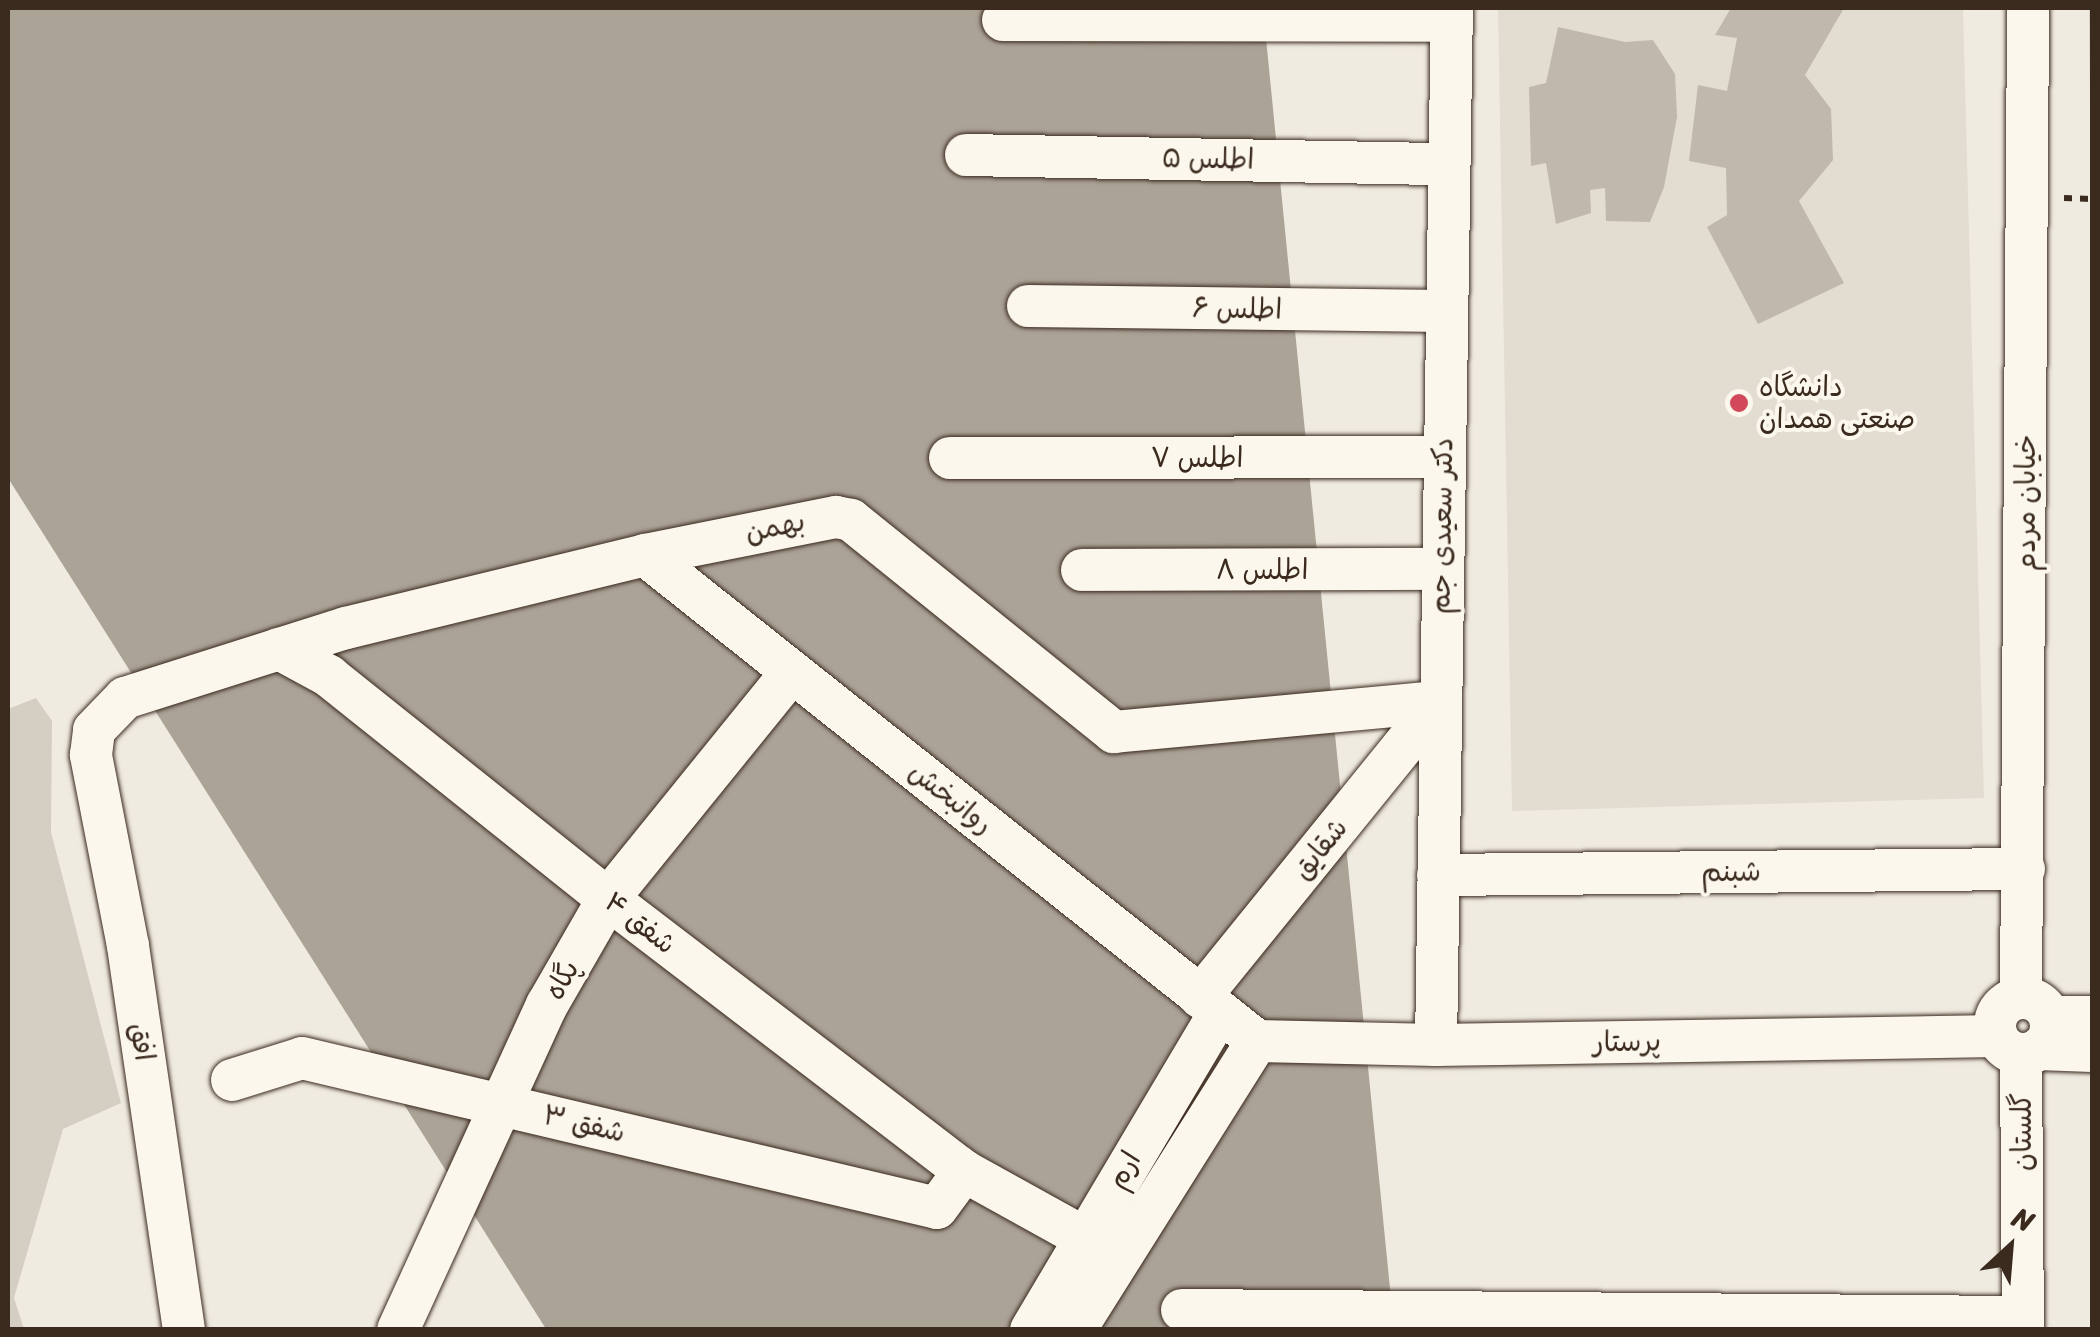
<!DOCTYPE html>
<html>
<head>
<meta charset="utf-8">
<style>
	body { margin:0 }
	#map { position:relative; width:2100px; height:1337px; overflow:hidden; background:#f0ebe0; font-family:Sriracha,"Playpen Sans Arabic",sans-serif }
	div>[style] { position:absolute }
	[style*='--x'] { left:calc(var(--x)*1px); top:calc(var(--y)*1px); width:calc(var(--w)*1px); rotate:calc(var(--a)*1deg) }
	.built>* { inset:0; background:#e2dcd1 }
	.green>* { inset:0; background:#d5cec3 }
	.water>* { inset:0; background:#aca397 }
	.building>* { inset:0; background:#c0b8ad }
	.path>* { height:6px; margin-top:-3px; transform-origin:0; background:repeating-linear-gradient(90deg,#3b2a1e 0 8px,transparent 0 16px) }
	.roads { filter:drop-shadow(0 0 2px #3b2a1e) drop-shadow(0 0 2px #3b2a1e) }
	.minor>* { height:42px; margin:-21px; padding:0 21px; transform-origin:21px; border-radius:21px; background:#fbf7ec }
	.minor>.ring { margin:-21px; padding:0; box-sizing:content-box; background:none; border:42px solid #fbf7ec; border-radius:50% }
	.dots>* { width:28px; height:28px; translate:-50% -50%; box-sizing:border-box; border:5px solid #fbf7ec; border-radius:50% }
	span { translate:-50% -50%; white-space:nowrap; text-align:center; line-height:1.15; -webkit-text-stroke:8px #fbf7ec; paint-order:stroke }
	.street-label { font-size:28px; color:#3b2a1e }
	.poi-label { font-size:28px; color:#3b2a1e }
	.left { translate:0 -50%; text-align:left }
	.frame { position:absolute; inset:0; border:10px solid #3b2a1e; pointer-events:none }
	.north { position:absolute; left:1960px; top:1197px; width:100px; height:100px; -webkit-text-stroke:8px #fbf7ec; paint-order:stroke; rotate:26deg; font-size:28px; font-weight:700; line-height:40px; text-align:center; color:#3b2a1e }
	.north::after { content:''; display:block; margin:auto; width:35px; height:45px; background:#3b2a1e; clip-path:polygon(50% 0,100% 100%,50% 72%,0 100%) }
</style>
</head>
<body>
<div id="map">
	<div class="built">
		<i style="clip-path:polygon(1498px 8px,1963px 8px,1984px 798px,1512px 811px)"></i>
	</div>
	<div class="green">
		<i style="clip-path:polygon(2089px 8px,2092px 8px,2092px 307px)"></i>
		<i style="clip-path:polygon(36px 698px,52px 721px,51px 832px,121px 1103px,63px 1129px,14px 1298px,24px 1329px,8px 1330px,8px 709px)"></i>
	</div>
	<div class="water">
		<i style="clip-path:polygon(8px 8px,1263px 8px,1394px 1329px,546px 1329px,8px 478px)"></i>
	</div>
	<div class="building">
		<i style="clip-path:polygon(1731px 8px,1844px 8px,1805px 75px,1831px 109px,1833px 160px,1799px 201px,1844px 283px,1758px 324px,1707px 227px,1727px 215px,1726px 168px,1689px 161px,1698px 85px,1727px 91px,1737px 38px,1715px 35px)"></i>
		<i style="clip-path:polygon(1558px 27px,1625px 42px,1653px 40px,1675px 74px,1677px 117px,1664px 187px,1650px 222px,1606px 221px,1605px 188px,1590px 190px,1591px 213px,1556px 224px,1546px 163px,1531px 166px,1529px 87px,1546px 83px)"></i>
	</div>
	<div class="path">
		<i style="--x:2064;--y:198;--w:28;--a:2"></i>
	</div>
	<div class="roads">
		<div class="minor">
			<i style="--x:1003;--y:20;--w:449;--a:0.1"></i>
			<i style="--x:966;--y:155;--w:483;--a:1.1"></i>
			<i style="--x:1028;--y:306;--w:418;--a:0.7"></i>
			<i style="--x:950;--y:458;--w:493;--a:-0.1"></i>
			<i style="--x:645;--y:555;--w:781;--a:38.45"></i>
			<i style="--x:1082;--y:570;--w:360;--a:-0.2"></i>
			<i style="--x:1438;--y:875;--w:586;--a:-0.59"></i>
			<i style="--x:1200;--y:997;--w:380;--a:-51"></i>
			<i style="--x:2021;--y:998;--w:990;--a:-89.59"></i>
			<i class="ring" style="left:1995px;top:998px;width:14px;height:14px"></i>
			<i style="--x:2050;--y:1017;--w:42;--a:0"></i>
			<i style="--x:1257;--y:1041;--w:179;--a:1.3"></i>
			<i style="--x:1436;--y:1045;--w:561;--a:-0.92"></i>
			<i style="--x:1436;--y:1045;--w:1037;--a:-89.12"></i>
			<i style="--x:2039;--y:1049;--w:53;--a:2.2"></i>
			<i style="--x:2021;--y:1054;--w:276;--a:89.6"></i>
			<i style="--x:232;--y:1080;--w:73;--a:-17.4"></i>
			<i style="--x:302;--y:1058;--w:652;--a:13.29"></i>
			<i style="--x:937;--y:1208;--w:46;--a:-53.9"></i>
			<i style="--x:964;--y:1171;--w:448;--a:-142.6"></i>
			<i style="--x:608;--y:899;--w:357;--a:-141.4"></i>
			<i style="--x:329;--y:676;--w:57;--a:-151.6"></i>
			<i style="--x:964;--y:1171;--w:136;--a:29"></i>
			<i style="--x:1182;--y:1310;--w:841;--a:0.48"></i>
			<i style="--x:184;--y:1330;--w:388;--a:-98.3"></i>
			<i style="--x:128;--y:946;--w:195;--a:-101"></i>
			<i style="--x:91;--y:755;--w:25;--a:-83"></i>
			<i style="--x:94;--y:730;--w:45;--a:-45.9"></i>
			<i style="--x:125;--y:698;--w:232;--a:-17.6"></i>
			<i style="--x:346;--y:628;--w:308;--a:-13.7"></i>
			<i style="--x:645;--y:555;--w:195;--a:-11.3"></i>
			<i style="--x:836;--y:517;--w:15;--a:11"></i>
			<i style="--x:851;--y:520;--w:338;--a:38.9"></i>
			<i style="--x:1114;--y:732;--w:326;--a:-5.3"></i>
			<i style="--x:398;--y:1330;--w:358;--a:-65.4"></i>
			<i style="--x:547;--y:1005;--w:122;--a:-60.1"></i>
			<i style="--x:608;--y:899;--w:292;--a:-51"></i>
			<i style="--x:1031;--y:1330;--w:370;--a:-59.3"></i>
			<i style="--x:1075;--y:1330;--w:342;--a:-57.8"></i>
		</div>
	</div>
	<div class="dots">
		<i style="left:1739px;top:403px;background:#d1495b"></i>
	</div>
	<div class="street-label">
		<span style="left:1208px;top:159px;rotate:1deg">اطلس ۵</span>
		<span style="left:1237px;top:309px;rotate:1deg">اطلس ۶</span>
		<span style="left:1197px;top:458px">اطلس ۷</span>
		<span style="left:2026px;top:503px;rotate:-90deg">خیابان مردم</span>
		<span style="left:1442px;top:526px;rotate:-89deg">دکتر سعیدی جم</span>
		<span style="left:775px;top:527px;rotate:-12deg">بهمن</span>
		<span style="left:1262px;top:570px">اطلس ۸</span>
		<span style="left:951px;top:798px;rotate:38deg">روانبخش</span>
		<span style="left:1320px;top:849px;rotate:-51deg">شقایق</span>
		<span style="left:1731px;top:872px;rotate:-1deg">شبنم</span>
		<span style="left:640px;top:923px;rotate:38deg">شفق ۴</span>
		<span style="left:562px;top:980px;rotate:-60deg">پگاه</span>
		<span style="left:142px;top:1042px;rotate:82deg">افق</span>
		<span style="left:1627px;top:1042px;rotate:-1deg">پرستار</span>
		<span style="left:584px;top:1124px;rotate:13deg">شفق ۳</span>
		<span style="left:2022px;top:1132px;rotate:-90deg">گلستان</span>
		<span style="left:1124px;top:1170px;rotate:-59deg">ارم</span>
	</div>
	<div class="poi-label">
		<span class="left" style="left:1759px;top:403px">دانشگاه<br>صنعتی همدان</span>
	</div>
	<div class="frame"></div>
	<div class="north">N</div>
</div>
</body>
</html>
